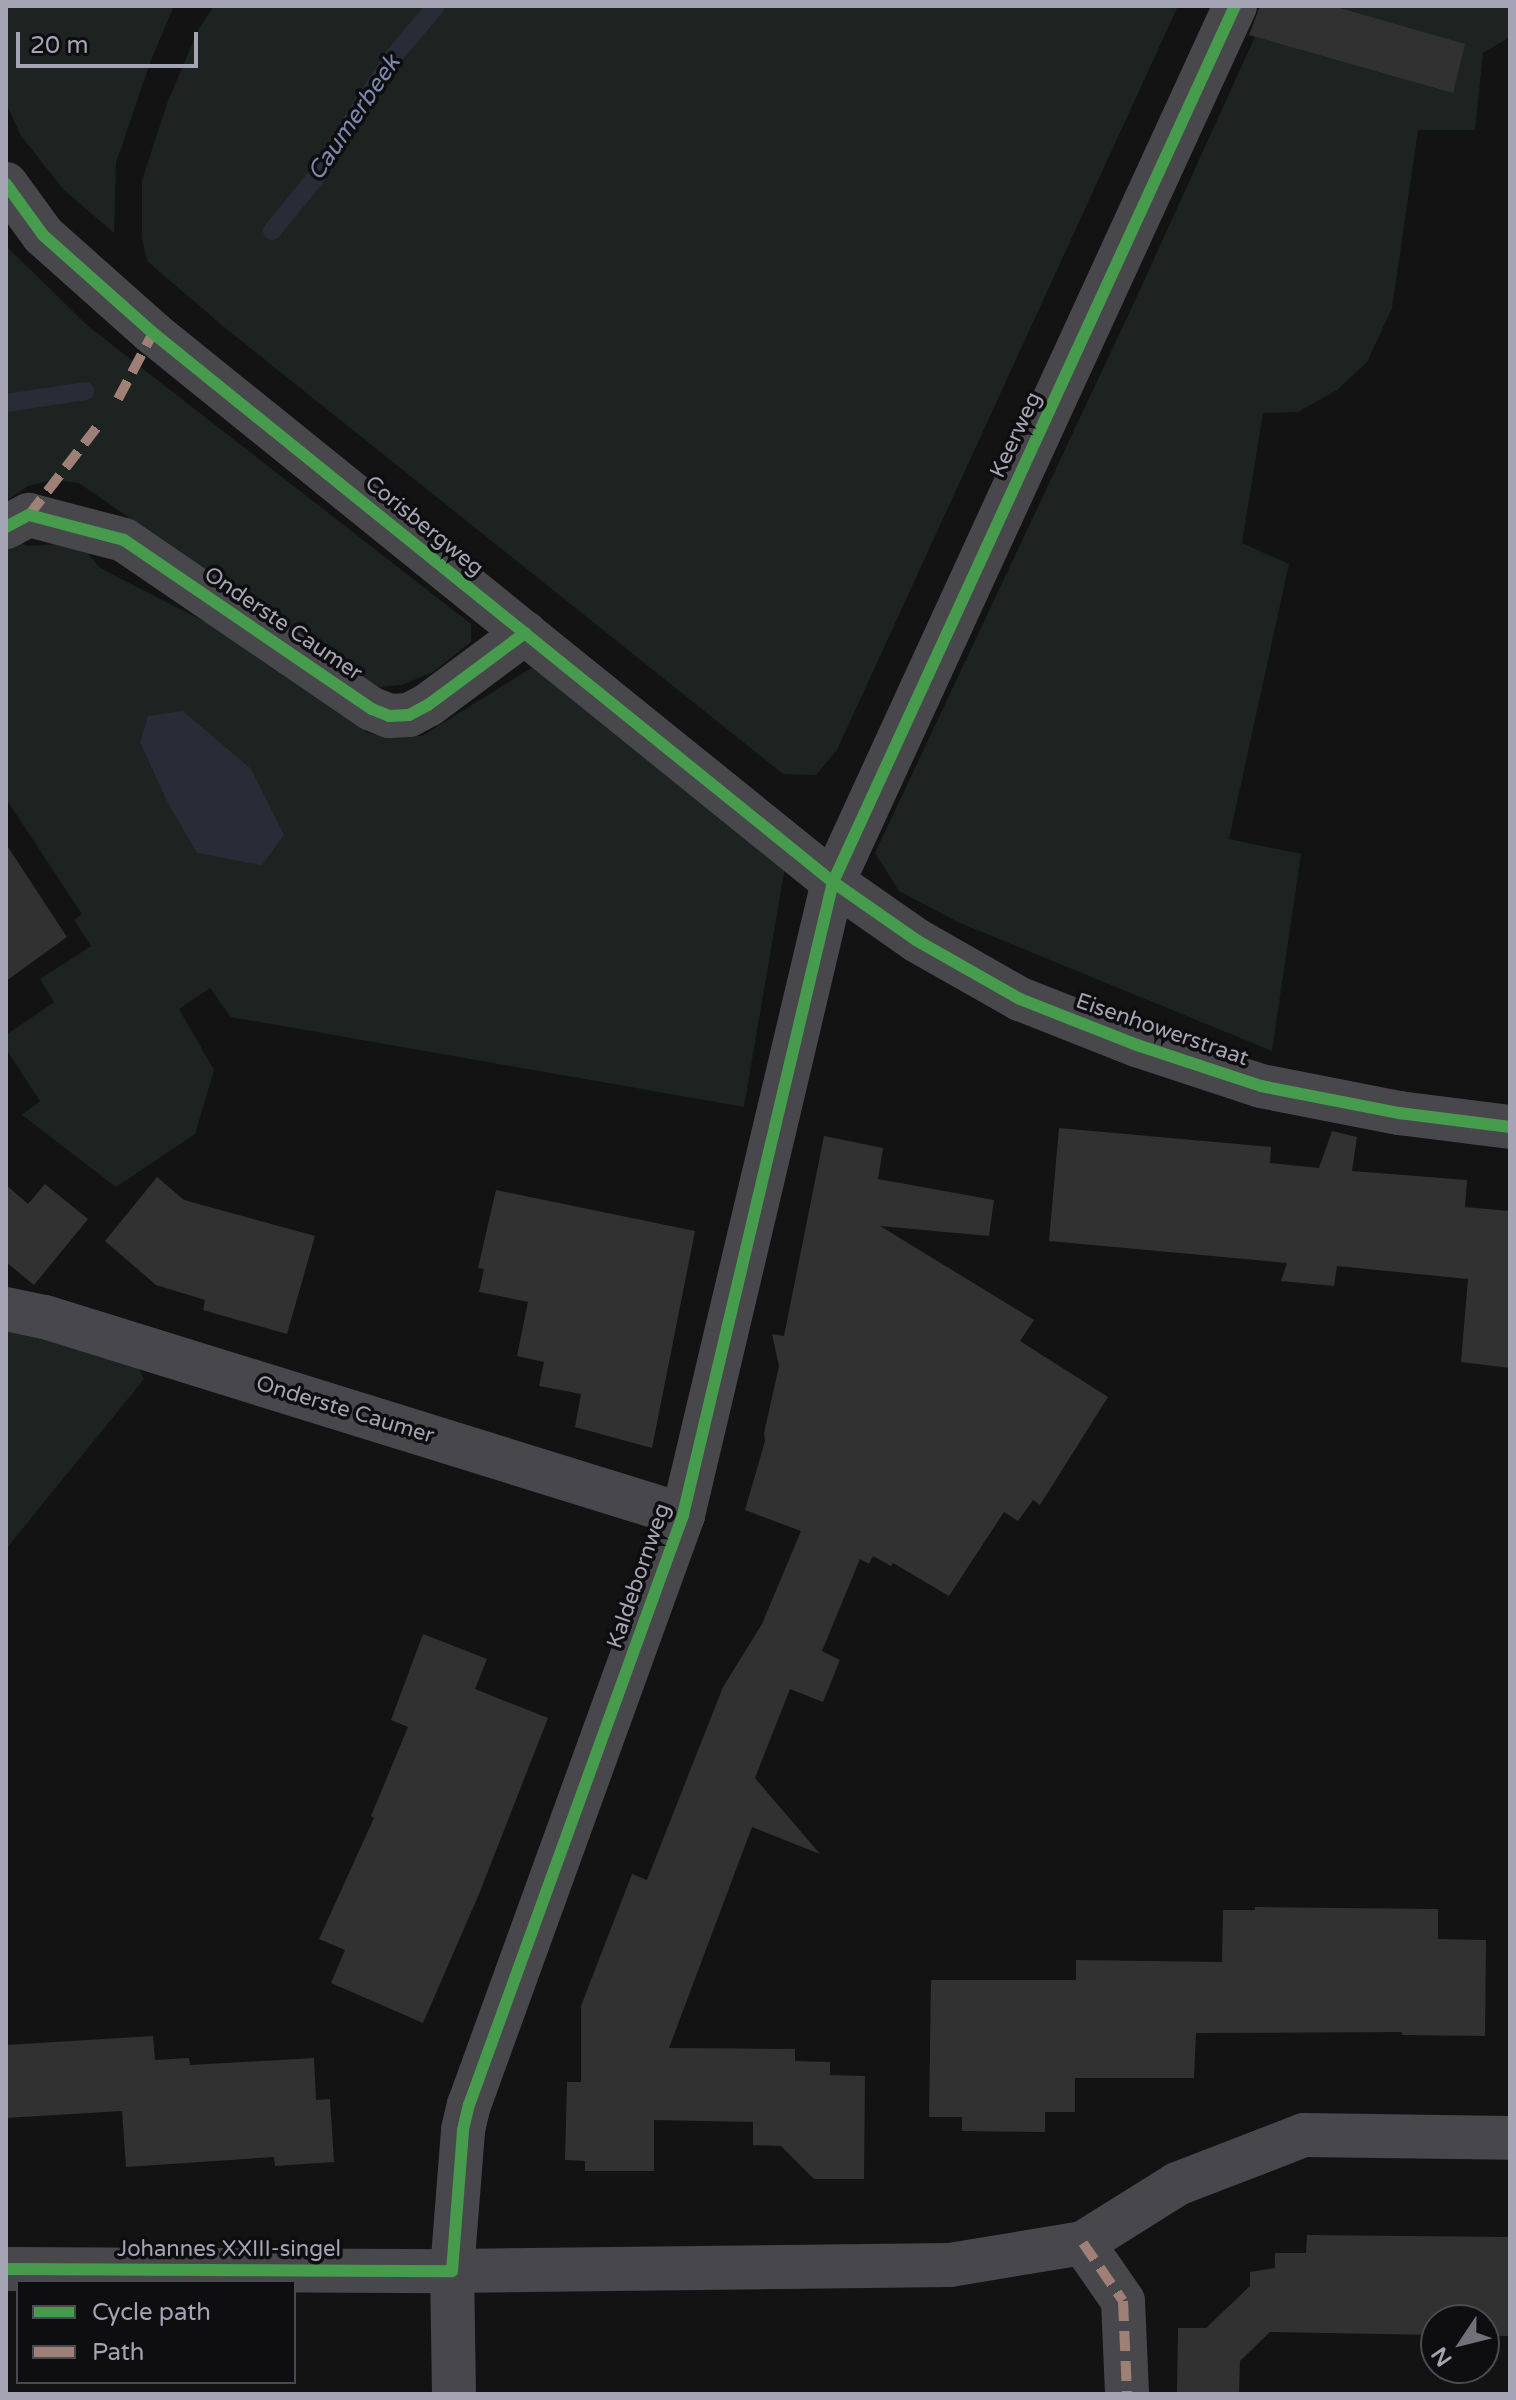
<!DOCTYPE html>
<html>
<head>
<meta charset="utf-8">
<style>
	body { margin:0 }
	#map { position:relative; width:1516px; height:2400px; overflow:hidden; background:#131313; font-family:"Varela Round",sans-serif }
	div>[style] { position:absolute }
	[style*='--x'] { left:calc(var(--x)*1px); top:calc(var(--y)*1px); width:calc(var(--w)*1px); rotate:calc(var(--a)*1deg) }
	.green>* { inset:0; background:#1d2320 }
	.water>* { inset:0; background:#292c36 }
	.stream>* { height:18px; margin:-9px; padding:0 9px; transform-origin:9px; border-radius:9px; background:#292c36 }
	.building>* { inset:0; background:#313132 }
	.minor>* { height:44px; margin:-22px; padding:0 22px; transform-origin:22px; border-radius:22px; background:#48484c }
	.quiet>* { height:10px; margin-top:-5px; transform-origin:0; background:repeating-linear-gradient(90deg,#9e8076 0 20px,transparent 0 30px) }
	.cycleway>* { height:12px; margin:-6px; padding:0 6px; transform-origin:6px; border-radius:6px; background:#469c4c }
	span { translate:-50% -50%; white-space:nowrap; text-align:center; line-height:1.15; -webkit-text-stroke:7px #0e0d0f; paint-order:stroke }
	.street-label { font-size:22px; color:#a4a4b4 }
	.water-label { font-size:24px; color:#7c88ae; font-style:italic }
	.frame { position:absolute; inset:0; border:8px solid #a4a4b4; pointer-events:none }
	.legend { position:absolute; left:16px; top:2280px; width:280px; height:104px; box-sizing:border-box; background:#0e0d0f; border:2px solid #4a4951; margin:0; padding:10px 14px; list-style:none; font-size:24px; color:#a4a4b4 }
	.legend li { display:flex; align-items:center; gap:16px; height:40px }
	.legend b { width:40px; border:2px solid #4a4951 }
	.north { position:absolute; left:1420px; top:2304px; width:80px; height:80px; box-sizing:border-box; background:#0e0d0f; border:2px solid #4a4951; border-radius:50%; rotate:235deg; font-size:22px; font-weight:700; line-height:32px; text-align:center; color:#a4a4b4 }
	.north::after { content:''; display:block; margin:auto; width:28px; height:36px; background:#71717c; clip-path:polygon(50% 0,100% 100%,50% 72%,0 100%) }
	.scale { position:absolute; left:16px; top:32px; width:182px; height:36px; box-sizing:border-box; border:4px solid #a4a4b4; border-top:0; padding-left:10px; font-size:24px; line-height:28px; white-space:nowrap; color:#a4a4b4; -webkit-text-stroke:6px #0e0d0f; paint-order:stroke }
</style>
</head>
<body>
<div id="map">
	<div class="green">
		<i style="clip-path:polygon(6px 6px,174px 6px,151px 60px,116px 163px,114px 233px,64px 190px,21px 136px,6px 103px)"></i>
		<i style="clip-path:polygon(214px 6px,1178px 6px,837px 750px,816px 775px,783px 774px,224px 327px,147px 261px,142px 238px,142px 180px,168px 101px,199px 28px)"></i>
		<i style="clip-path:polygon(1269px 6px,1510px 6px,1510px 37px,1483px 53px,1475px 130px,1418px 130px,1392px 308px,1367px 362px,1337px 390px,1298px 412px,1263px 413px,1242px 543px,1289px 564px,1229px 839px,1301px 854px,1272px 1051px,960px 923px,899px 891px,875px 853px,1133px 305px)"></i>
		<i style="clip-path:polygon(6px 246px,88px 326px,471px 624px,471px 642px,433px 672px,402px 685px,380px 687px,360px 677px,79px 483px,52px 480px,28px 486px,6px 501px)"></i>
		<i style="clip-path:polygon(14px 540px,27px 546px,59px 544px,84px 549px,100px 568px,225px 632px,367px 732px,383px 737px,422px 736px,533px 667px,785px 867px,744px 1107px,231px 1017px,210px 988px,179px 1009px,214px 1070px,195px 1134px,116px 1187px,22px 1115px,40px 1101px,6px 1049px,6px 1035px,54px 1002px,40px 979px,91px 946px,74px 920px,82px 914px,6px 799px,6px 545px)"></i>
		<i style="clip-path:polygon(6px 1327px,134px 1358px,144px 1379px,6px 1549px)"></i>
	</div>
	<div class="water">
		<i style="clip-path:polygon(183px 711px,251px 769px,284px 835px,262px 865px,197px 853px,166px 799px,140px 742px,148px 716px)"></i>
	</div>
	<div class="stream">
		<i style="--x:272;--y:231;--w:70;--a:-50.8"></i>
		<i style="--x:316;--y:177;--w:144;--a:-57.2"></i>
		<i style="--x:394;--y:56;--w:65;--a:-50"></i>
		<i style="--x:6;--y:403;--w:80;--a:-8.6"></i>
	</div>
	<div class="building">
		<i style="clip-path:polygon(1260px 6px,1333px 6px,1465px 44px,1453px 93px,1249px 35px)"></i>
		<i style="clip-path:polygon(6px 844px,67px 937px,6px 981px)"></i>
		<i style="clip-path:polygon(1059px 1128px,1271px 1147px,1270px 1163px,1319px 1168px,1332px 1131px,1357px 1137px,1352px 1171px,1467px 1180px,1465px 1207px,1510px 1211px,1510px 1368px,1461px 1362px,1468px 1279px,1337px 1266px,1334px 1286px,1281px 1281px,1287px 1263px,1049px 1241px)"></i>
		<i style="clip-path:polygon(824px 1136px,883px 1148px,878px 1179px,994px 1200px,989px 1236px,880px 1226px,1034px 1320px,1020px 1341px,1108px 1397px,1040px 1505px,1033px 1500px,1018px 1521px,1004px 1512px,949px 1596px,893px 1563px,891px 1566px,873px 1556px,869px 1564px,860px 1559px,822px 1651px,840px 1660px,823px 1702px,790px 1689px,755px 1778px,820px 1854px,752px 1827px,669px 2048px,795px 2049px,795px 2061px,830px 2062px,830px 2075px,865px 2076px,864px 2179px,814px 2179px,781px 2146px,753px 2145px,753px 2122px,654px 2120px,654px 2171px,585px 2171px,585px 2161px,565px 2160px,567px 2082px,581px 2082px,581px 2006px,632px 1874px,647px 1880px,723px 1687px,762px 1624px,801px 1531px,745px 1510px,765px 1441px,764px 1433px,779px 1366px,772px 1334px,784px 1336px)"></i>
		<i style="clip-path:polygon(157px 1177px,184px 1200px,315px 1236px,287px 1334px,203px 1310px,205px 1300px,156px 1285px,105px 1241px)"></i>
		<i style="clip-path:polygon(45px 1184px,88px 1219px,34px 1285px,6px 1262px,6px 1185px,28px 1204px)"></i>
		<i style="clip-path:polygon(496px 1190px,695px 1231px,652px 1448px,575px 1427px,581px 1394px,539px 1386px,544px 1362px,517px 1356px,528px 1302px,479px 1292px,484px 1269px,478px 1268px)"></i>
		<i style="clip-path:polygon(423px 1634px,487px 1659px,475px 1689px,548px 1718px,479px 1894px,423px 2023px,331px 1983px,345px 1950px,319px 1939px,374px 1818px,371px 1816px,408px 1727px,391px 1720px)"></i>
		<i style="clip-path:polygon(1255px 1907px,1438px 1909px,1438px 1939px,1486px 1940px,1485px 2036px,1402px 2035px,1402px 2032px,1196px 2033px,1194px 2078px,1075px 2078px,1075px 2112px,1045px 2112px,1045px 2132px,962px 2131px,962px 2117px,929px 2117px,931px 1980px,1076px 1980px,1076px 1960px,1222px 1962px,1223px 1910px,1255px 1910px)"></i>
		<i style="clip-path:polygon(153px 2036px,155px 2060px,189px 2058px,190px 2065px,314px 2058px,316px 2100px,330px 2099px,334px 2162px,275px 2166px,274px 2157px,126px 2167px,122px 2111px,6px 2118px,6px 2045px)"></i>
		<i style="clip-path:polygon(1307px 2235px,1510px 2237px,1510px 2336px,1484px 2336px,1484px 2320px,1436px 2320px,1436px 2335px,1270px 2332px,1240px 2361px,1239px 2394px,1177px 2394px,1178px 2328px,1206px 2328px,1250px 2286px,1250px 2272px,1275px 2268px,1275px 2253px,1306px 2253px)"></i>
	</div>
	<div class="minor">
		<i style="--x:6;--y:184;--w:63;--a:54"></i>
		<i style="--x:43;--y:235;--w:147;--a:41.7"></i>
		<i style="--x:153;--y:333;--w:874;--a:38.92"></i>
		<i style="--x:833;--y:882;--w:101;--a:34.9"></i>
		<i style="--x:916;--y:940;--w:120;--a:29.6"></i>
		<i style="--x:1020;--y:999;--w:126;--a:21.5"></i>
		<i style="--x:1137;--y:1045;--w:131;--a:18.3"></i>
		<i style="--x:1261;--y:1086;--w:141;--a:11.1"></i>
		<i style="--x:1399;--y:1113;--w:112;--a:7.2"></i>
		<i style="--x:6;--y:527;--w:26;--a:-28"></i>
		<i style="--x:29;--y:515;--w:98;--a:14.7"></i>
		<i style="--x:124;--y:540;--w:300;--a:34.3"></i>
		<i style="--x:372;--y:709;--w:18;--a:22"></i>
		<i style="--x:389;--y:716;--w:20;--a:-3"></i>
		<i style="--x:409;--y:715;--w:21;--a:-28"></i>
		<i style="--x:428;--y:705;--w:121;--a:-36.6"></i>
		<i style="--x:6;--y:1309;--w:40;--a:12"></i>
		<i style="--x:45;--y:1317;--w:668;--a:17.24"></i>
		<i style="--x:1083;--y:2243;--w:70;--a:55.4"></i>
		<i style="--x:1123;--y:2301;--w:93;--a:87.5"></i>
		<i style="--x:6;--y:2269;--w:446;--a:0.3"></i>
		<i style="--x:452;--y:2271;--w:498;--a:-0.7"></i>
		<i style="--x:950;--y:2265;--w:135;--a:-9.4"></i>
		<i style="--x:1083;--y:2243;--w:111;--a:-32.1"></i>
		<i style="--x:1177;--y:2184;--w:136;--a:-21.1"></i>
		<i style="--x:1304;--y:2135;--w:206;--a:0.8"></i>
		<i style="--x:454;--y:2394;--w:123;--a:-90.9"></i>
		<i style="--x:452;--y:2271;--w:141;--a:-85.5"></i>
		<i style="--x:463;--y:2130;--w:26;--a:-77"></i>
		<i style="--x:469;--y:2105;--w:628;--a:-70.06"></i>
		<i style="--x:683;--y:1515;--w:651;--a:-76.67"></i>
		<i style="--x:833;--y:882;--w:964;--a:-65.35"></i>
	</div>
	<div class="quiet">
		<i style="--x:118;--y:399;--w:75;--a:-62.1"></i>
		<i style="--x:29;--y:515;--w:116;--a:-52.3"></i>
		<i style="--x:1083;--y:2243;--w:70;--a:55.4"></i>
		<i style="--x:1123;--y:2301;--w:93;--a:87.5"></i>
	</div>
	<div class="cycleway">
		<i style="--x:6;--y:184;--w:63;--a:54"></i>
		<i style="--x:43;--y:235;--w:147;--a:41.7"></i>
		<i style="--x:153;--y:333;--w:874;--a:38.92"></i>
		<i style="--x:833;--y:882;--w:101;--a:34.9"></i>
		<i style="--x:916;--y:940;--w:120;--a:29.6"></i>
		<i style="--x:1020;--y:999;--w:126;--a:21.5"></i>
		<i style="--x:1137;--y:1045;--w:131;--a:18.3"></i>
		<i style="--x:1261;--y:1086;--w:141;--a:11.1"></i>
		<i style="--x:1399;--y:1113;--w:112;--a:7.2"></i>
		<i style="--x:6;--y:527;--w:26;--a:-28"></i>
		<i style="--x:29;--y:515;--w:98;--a:14.7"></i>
		<i style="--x:124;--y:540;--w:300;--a:34.3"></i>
		<i style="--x:372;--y:709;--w:18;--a:22"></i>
		<i style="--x:389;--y:716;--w:20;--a:-3"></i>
		<i style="--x:409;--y:715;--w:21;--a:-28"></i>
		<i style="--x:428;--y:705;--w:121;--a:-36.6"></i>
		<i style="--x:6;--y:2269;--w:446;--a:0.3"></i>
		<i style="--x:452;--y:2271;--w:141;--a:-85.5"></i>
		<i style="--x:463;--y:2130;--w:26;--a:-77"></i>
		<i style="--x:469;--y:2105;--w:628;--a:-70.06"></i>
		<i style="--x:683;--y:1515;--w:651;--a:-76.67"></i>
		<i style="--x:833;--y:882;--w:964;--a:-65.35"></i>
	</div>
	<div class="street-label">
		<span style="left:1016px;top:435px;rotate:-65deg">Keerweg</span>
		<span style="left:424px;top:526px;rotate:39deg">Corisbergweg</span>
		<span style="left:283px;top:624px;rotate:34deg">Onderste Caumer</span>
		<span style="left:1162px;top:1030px;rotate:19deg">Eisenhowerstraat</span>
		<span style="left:345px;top:1410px;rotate:17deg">Onderste Caumer</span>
		<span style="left:639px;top:1576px;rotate:-71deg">Kaldebornweg</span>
		<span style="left:229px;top:2250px">Johannes XXIII-singel</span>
	</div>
	<div class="water-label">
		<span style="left:354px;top:118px;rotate:-56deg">Caumerbeek</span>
	</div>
	<div class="frame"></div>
	<ul class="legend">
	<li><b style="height:10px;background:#469c4c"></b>Cycle path</li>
	<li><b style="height:10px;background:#9e8076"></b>Path</li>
	</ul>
	<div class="north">N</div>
	<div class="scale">20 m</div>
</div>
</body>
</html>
